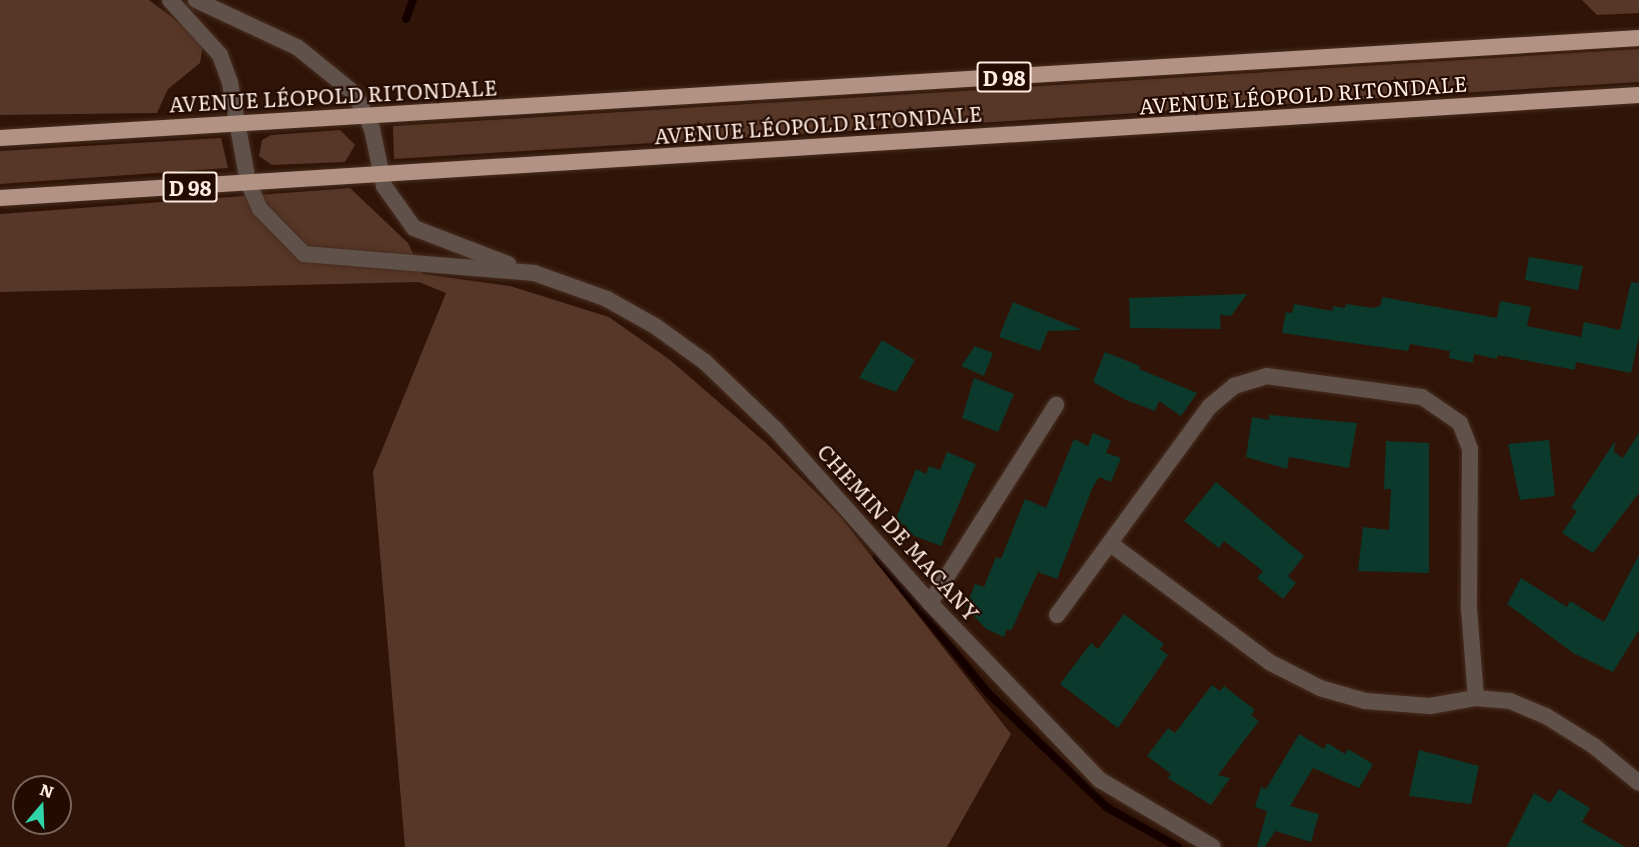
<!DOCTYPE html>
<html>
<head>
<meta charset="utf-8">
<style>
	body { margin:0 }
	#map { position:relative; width:1639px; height:847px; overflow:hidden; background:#2f1407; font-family:Literata,serif }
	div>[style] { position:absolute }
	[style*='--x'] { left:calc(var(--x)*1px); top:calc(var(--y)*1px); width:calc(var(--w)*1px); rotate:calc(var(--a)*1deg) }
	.green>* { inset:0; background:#573727 }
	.stream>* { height:8px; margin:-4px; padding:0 4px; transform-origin:4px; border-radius:4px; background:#150000 }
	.building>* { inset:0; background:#0b3a2d }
	.roads { filter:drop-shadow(0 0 2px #482e21) drop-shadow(0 0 2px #482e21) }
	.minor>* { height:16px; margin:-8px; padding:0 8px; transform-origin:8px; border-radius:8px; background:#60524b }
	.trunk>* { height:16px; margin:-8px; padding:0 8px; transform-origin:8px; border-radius:8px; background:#b29283 }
	span { translate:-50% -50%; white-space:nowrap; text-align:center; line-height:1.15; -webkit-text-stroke:4.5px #240b01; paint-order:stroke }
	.shield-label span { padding:2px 4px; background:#240b01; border:2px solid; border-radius:4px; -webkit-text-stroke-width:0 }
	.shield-label { font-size:20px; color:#feebe2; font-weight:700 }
	.street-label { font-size:21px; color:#feebe2 }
	.north { position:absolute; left:12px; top:775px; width:60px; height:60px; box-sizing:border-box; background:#240b01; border:2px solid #7b655b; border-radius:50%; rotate:19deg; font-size:16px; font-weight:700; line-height:24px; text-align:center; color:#feebe2 }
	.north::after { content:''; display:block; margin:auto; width:21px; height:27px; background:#2fd4aa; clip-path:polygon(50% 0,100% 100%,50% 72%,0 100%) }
</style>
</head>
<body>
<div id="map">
	<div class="green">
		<i style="clip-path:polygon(0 0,149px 0,196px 35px,203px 46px,200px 63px,168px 89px,157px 113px,0 115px)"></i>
		<i style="clip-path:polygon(1582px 0,1639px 0,1639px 13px,1597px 15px)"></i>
		<i style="clip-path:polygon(1639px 49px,1639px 82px,394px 159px,393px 126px)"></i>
		<i style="clip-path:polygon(340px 130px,355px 145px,345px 162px,272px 165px,259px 156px,262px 140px,271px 135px)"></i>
		<i style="clip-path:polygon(221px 138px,228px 168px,0 184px,0 151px)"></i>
		<i style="clip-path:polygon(350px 188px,408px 243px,423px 274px,510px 286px,609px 317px,670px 360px,765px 442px,840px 516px,1011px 734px,947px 847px,405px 847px,373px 472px,446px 293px,419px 282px,0 292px,0 214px)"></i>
	</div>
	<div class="stream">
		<i style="--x:406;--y:19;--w:20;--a:-70"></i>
		<i style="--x:877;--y:557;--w:176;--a:50.8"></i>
		<i style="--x:988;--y:693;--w:164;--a:44"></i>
		<i style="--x:1106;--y:807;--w:82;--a:29.1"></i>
	</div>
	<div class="building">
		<i style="clip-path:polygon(1529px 257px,1583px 266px,1578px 290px,1525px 280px)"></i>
		<i style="clip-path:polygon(1631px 282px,1639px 283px,1639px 337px,1631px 373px,1576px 362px,1575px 370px,1498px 355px,1497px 359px,1474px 354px,1473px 363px,1449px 358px,1450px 351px,1410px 344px,1408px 351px,1282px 333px,1286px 312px,1292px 313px,1294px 304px,1333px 311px,1333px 306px,1345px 308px,1346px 304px,1374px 308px,1381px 305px,1382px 297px,1497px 318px,1500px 301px,1531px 307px,1527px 326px,1581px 337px,1584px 322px,1620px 330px)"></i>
		<i style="clip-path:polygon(1247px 294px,1231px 316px,1220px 315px,1221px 329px,1130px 328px,1129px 298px)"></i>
		<i style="clip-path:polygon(1013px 302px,1082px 330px,1048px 331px,1040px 351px,999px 337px)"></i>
		<i style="clip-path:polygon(882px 340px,915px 360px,896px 392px,859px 378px)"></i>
		<i style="clip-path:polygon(975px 346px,993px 353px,984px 376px,961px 366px)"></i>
		<i style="clip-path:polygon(1105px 352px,1140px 366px,1139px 369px,1197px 393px,1181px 416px,1159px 401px,1155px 411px,1126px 400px,1093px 382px)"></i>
		<i style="clip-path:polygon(974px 378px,1014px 394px,998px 432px,962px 418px)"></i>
		<i style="clip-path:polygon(1269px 415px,1357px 423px,1349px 468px,1289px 457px,1287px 469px,1246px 457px,1252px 417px,1269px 420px)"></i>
		<i style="clip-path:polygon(1093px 433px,1111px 441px,1106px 453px,1121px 458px,1111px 482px,1099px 477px,1092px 489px,1057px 579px,1038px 572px,1011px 631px,1007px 629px,1004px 637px,986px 629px,966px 607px,975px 584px,984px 587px,996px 557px,1001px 559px,1025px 499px,1046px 508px,1074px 439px,1088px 446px)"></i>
		<i style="clip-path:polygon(1639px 433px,1639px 493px,1593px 553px,1562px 533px,1577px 511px,1571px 508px,1615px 441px,1614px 452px,1623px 458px)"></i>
		<i style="clip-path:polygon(1549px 440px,1555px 496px,1520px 500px,1508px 444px)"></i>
		<i style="clip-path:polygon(1386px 441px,1429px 443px,1429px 573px,1358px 571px,1363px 527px,1389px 530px,1391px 489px,1384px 489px)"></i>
		<i style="clip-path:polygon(947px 452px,976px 464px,941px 546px,904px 532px,907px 526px,895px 521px,916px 469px,926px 474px,929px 466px,940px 470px)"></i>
		<i style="clip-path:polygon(1216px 482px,1304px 556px,1288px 576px,1296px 583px,1283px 599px,1257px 578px,1263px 571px,1224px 541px,1219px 548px,1184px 521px)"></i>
		<i style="clip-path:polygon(1639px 555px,1639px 630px,1613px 672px,1573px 653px,1507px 604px,1521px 578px,1567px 607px,1570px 601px,1604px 622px)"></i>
		<i style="clip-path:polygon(1124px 614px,1164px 644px,1160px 649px,1168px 655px,1118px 728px,1060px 684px,1091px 643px,1098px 649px)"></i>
		<i style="clip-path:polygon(1212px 685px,1220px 691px,1224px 686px,1255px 710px,1251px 715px,1259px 721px,1218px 775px,1230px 778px,1211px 805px,1168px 778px,1171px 774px,1147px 756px,1168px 728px,1175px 733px)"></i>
		<i style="clip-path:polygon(1299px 734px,1324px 749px,1327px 743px,1345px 754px,1348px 749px,1373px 764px,1359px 788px,1313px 768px,1290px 806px,1319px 814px,1311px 842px,1275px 831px,1265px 847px,1257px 847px,1267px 811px,1255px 807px,1261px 787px,1266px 789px)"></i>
		<i style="clip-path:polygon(1419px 750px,1479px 766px,1471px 804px,1409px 796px)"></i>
		<i style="clip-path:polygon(1559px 789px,1590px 808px,1582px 822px,1625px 847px,1507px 847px,1534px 793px,1550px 803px)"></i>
	</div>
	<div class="roads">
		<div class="minor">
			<i style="--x:170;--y:0;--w:74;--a:47.7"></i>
			<i style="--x:220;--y:55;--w:30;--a:70"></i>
			<i style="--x:230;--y:83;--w:101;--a:79.7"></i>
			<i style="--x:248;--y:182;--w:30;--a:66"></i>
			<i style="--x:260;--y:209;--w:63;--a:45.6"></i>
			<i style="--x:304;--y:254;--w:231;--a:4.7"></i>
			<i style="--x:534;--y:273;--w:77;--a:19.6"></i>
			<i style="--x:607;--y:299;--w:55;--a:29.4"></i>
			<i style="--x:655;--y:326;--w:62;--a:35.8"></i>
			<i style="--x:705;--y:362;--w:98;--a:43.8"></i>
			<i style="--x:776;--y:430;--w:232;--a:48.3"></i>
			<i style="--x:930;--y:603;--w:245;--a:46.2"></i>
			<i style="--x:1100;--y:780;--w:131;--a:30.7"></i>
			<i style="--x:196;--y:0;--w:111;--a:25"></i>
			<i style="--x:297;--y:47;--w:75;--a:39"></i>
			<i style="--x:355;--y:94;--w:39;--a:64"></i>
			<i style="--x:372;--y:129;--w:58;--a:78.1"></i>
			<i style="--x:384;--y:186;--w:52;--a:54.5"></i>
			<i style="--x:414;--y:228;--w:101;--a:21"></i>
			<i style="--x:1112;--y:545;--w:198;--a:36.6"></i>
			<i style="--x:1271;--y:663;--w:55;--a:27"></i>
			<i style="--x:1320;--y:688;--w:47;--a:16.1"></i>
			<i style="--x:1365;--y:701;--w:65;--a:4.4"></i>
			<i style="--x:1430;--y:706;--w:47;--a:-9.9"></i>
			<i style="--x:1476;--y:698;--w:34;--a:5"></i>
			<i style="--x:1510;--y:701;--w:39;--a:23"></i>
			<i style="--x:1546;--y:716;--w:57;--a:32"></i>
			<i style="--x:1594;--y:746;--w:58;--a:39.4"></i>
			<i style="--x:930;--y:603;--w:235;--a:-57.5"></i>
			<i style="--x:1057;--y:615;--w:258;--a:-53.8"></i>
			<i style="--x:1209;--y:407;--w:33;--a:-40"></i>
			<i style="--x:1234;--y:386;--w:34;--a:-17"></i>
			<i style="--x:1266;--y:376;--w:157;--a:7.7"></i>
			<i style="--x:1422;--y:397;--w:46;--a:34.4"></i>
			<i style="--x:1460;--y:423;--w:28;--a:69"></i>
			<i style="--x:1470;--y:449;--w:159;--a:90.4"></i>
			<i style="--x:1469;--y:608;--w:90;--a:85.6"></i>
		</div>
		<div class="trunk">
			<i style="--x:0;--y:138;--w:1642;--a:-3.49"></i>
			<i style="--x:0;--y:198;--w:1642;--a:-3.6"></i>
		</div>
	</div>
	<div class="shield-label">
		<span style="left:1004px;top:77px">D 98</span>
		<span style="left:190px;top:187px">D 98</span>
	</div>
	<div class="street-label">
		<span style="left:1303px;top:94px;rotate:-4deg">AVENUE LÉOPOLD RITONDALE</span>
		<span style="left:333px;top:95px;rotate:-3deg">AVENUE LÉOPOLD RITONDALE</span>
		<span style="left:818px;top:124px;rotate:-4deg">AVENUE LÉOPOLD RITONDALE</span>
		<span style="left:899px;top:532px;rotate:48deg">CHEMIN DE MACANY</span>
	</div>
	<div class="north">N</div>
</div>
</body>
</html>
